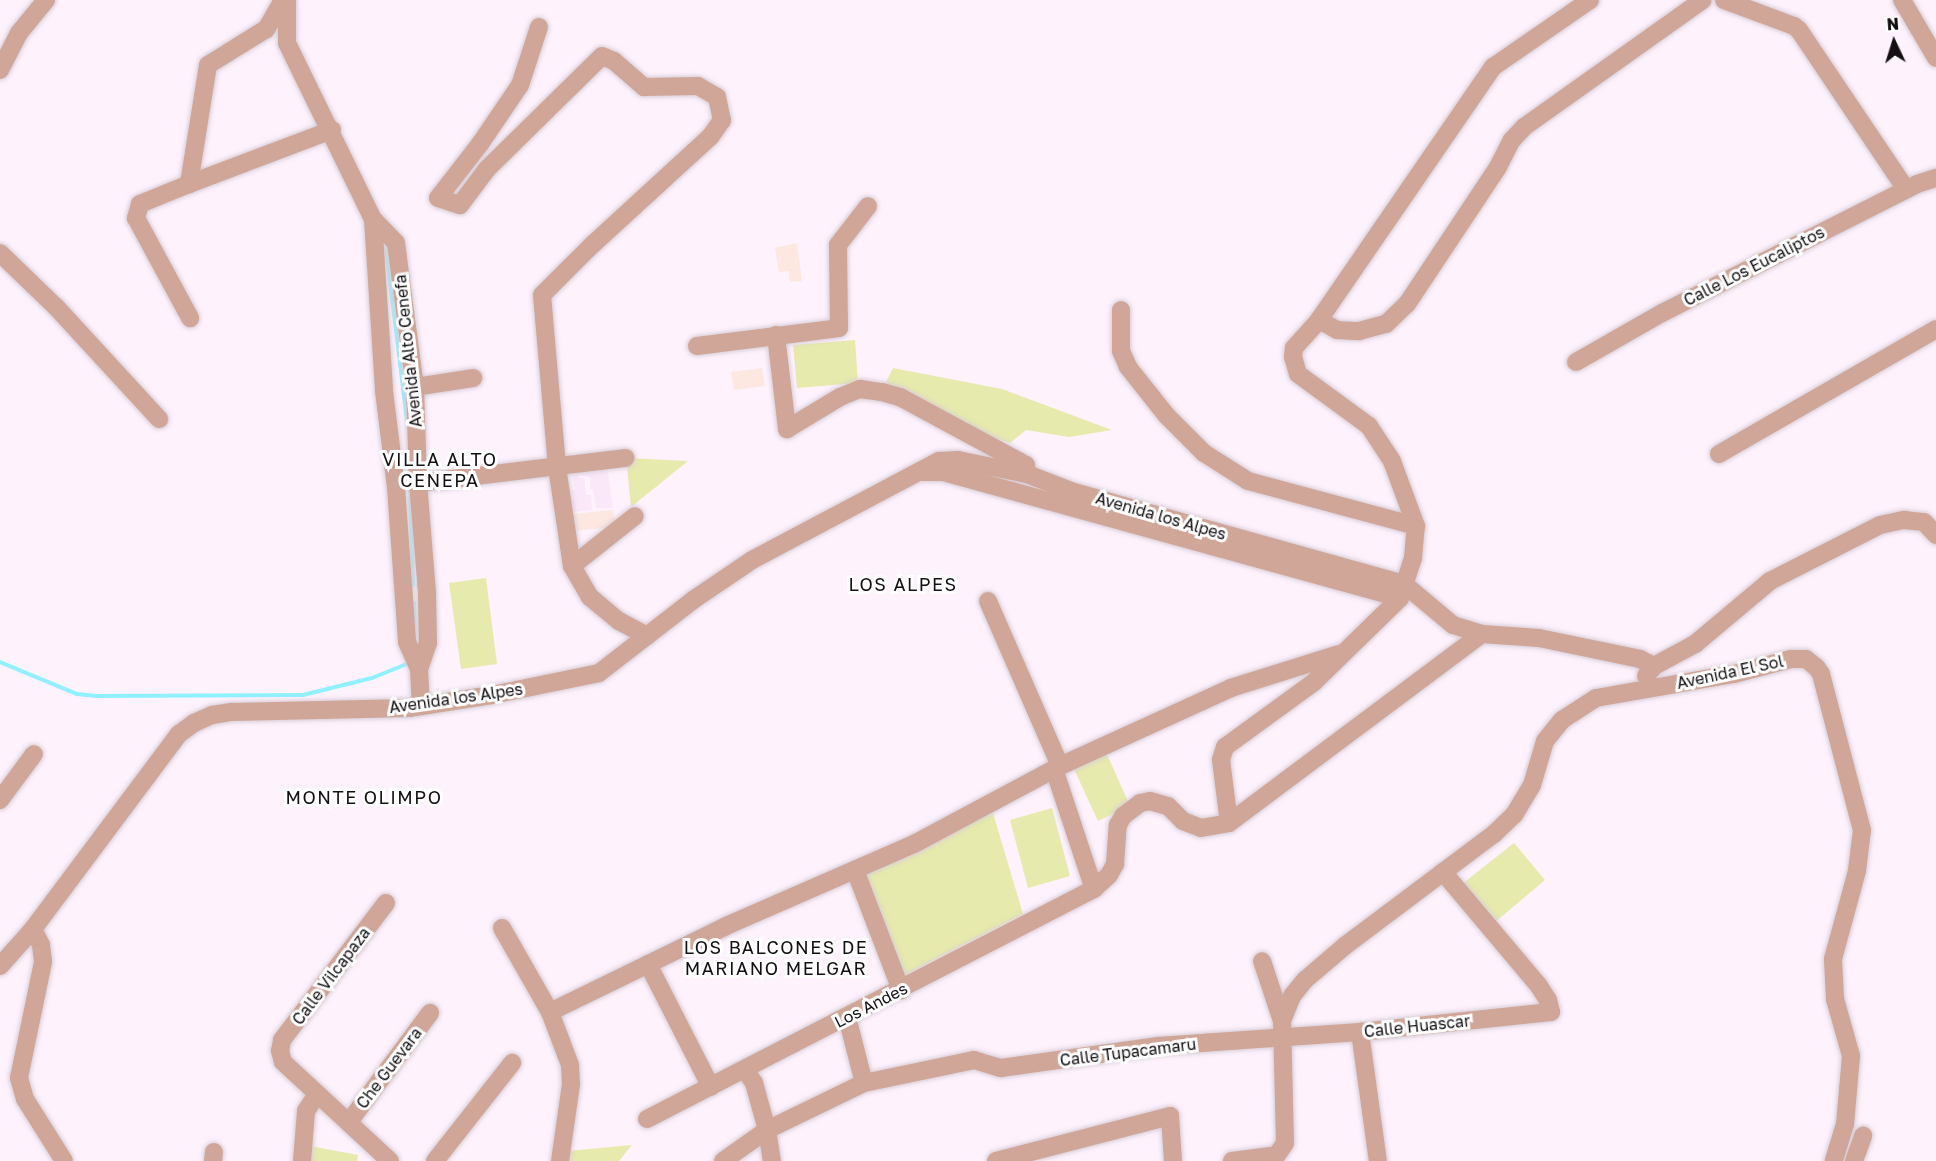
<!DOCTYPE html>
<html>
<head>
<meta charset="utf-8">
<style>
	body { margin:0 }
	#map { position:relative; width:1936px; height:1161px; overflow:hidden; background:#fef2fd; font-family:"Golos Text",sans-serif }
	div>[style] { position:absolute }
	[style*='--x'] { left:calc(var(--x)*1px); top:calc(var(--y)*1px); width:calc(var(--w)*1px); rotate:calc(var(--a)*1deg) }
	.built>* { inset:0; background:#fae7f8 }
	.industrial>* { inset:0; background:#fce7e1 }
	.green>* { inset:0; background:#e6eaac }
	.stream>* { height:4px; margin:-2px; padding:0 2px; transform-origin:2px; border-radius:2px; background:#90f1fe }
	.roads { filter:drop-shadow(0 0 2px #d8ced7) drop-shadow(0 0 2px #d8ced7) }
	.minor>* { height:18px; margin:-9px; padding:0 9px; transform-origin:9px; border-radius:9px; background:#cfa698 }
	span { translate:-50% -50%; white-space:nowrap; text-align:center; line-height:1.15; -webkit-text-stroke:6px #fff; paint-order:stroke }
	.street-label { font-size:16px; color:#130f12 }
	.neighbourhood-label { font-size:18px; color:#130f12; letter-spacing:1.5px }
	.north { position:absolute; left:1864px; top:12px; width:60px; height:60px; -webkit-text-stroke:4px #fff; paint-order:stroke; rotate:356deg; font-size:16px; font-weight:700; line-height:24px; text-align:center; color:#130f12 }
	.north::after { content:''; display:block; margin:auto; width:21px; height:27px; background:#130f12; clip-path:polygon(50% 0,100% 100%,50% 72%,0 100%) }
</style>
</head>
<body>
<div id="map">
	<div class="built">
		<i style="clip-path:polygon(607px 467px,613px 508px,596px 508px,593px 490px,590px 489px,590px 480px,592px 478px,579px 474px,579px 478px,584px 478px,586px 495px,591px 495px,592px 510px,573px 512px,571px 491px,575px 489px,571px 472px)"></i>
	</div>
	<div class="industrial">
		<i style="clip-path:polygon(797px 243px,802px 281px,790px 282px,789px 271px,779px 272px,775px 248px)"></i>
		<i style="clip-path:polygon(762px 368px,765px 386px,734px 390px,731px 372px)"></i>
		<i style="clip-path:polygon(613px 510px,616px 527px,573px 531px,572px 514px)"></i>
	</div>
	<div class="green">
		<i style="clip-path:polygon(855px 340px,858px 383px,797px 388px,793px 345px)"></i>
		<i style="clip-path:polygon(893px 368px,1002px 389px,1112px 430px,1069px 437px,1026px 430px,1010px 443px,985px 435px,884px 386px)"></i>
		<i style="clip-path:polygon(626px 458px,688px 461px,631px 507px)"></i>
		<i style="clip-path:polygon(486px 578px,497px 664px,461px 669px,449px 583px)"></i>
		<i style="clip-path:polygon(1106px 752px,1130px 806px,1098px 821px,1073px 767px)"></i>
		<i style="clip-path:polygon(1052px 808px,1070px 876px,1028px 888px,1010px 820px)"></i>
		<i style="clip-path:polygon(993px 813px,1023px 914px,903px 976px,862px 876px)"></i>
		<i style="clip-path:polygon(1514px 843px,1545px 880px,1494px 923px,1462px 884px)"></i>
		<i style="clip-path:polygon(632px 1145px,619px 1161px,567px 1161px,568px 1151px)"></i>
		<i style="clip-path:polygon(310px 1146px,358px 1155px,357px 1161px,309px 1161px)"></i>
	</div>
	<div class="stream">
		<i style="--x:386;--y:249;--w:173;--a:83"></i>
		<i style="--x:410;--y:489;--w:96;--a:88.2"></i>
		<i style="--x:414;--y:603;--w:23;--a:88"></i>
		<i style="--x:0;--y:662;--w:83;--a:22.6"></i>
		<i style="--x:77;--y:694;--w:20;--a:6"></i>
		<i style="--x:97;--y:696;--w:206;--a:-0.3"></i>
		<i style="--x:303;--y:695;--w:71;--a:-13.8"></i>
		<i style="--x:372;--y:678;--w:40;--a:-22"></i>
	</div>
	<div class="roads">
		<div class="minor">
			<i style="--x:283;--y:0;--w:34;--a:120"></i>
			<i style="--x:266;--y:29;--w:68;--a:148.2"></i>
			<i style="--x:208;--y:65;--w:121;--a:99.1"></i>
			<i style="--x:189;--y:184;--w:153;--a:-20.7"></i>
			<i style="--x:287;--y:0;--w:43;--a:90"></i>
			<i style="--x:287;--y:43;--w:196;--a:64"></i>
			<i style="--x:373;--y:219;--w:33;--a:46"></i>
			<i style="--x:396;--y:243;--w:145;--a:82.5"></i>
			<i style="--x:415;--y:387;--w:96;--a:88.2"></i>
			<i style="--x:418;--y:483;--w:110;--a:85.3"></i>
			<i style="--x:427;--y:593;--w:50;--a:88.9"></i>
			<i style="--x:428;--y:643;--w:28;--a:109"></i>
			<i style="--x:419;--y:669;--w:36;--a:87"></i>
			<i style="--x:1724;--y:0;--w:75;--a:20.4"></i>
			<i style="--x:1794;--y:26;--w:6;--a:39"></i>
			<i style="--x:1799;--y:30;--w:192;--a:56.1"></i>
			<i style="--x:1902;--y:0;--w:67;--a:59.6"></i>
			<i style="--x:539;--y:27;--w:61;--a:108.1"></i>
			<i style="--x:520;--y:85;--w:71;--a:124.1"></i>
			<i style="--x:480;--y:144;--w:68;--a:127.9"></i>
			<i style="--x:438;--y:198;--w:23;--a:18"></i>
			<i style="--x:460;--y:205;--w:45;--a:-53.1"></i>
			<i style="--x:487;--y:169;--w:161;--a:-44.5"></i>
			<i style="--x:602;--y:56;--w:13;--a:23"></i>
			<i style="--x:614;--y:61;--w:40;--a:41"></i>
			<i style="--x:644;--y:87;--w:54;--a:-1.1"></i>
			<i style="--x:698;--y:86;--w:22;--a:30"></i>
			<i style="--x:717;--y:97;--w:24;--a:78"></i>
			<i style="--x:722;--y:120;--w:19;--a:125"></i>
			<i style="--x:711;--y:136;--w:160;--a:137.5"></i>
			<i style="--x:593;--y:244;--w:72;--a:135"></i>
			<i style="--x:542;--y:295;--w:173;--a:85"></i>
			<i style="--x:557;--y:467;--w:100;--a:81.4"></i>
			<i style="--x:572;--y:566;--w:36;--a:60"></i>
			<i style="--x:590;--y:597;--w:38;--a:40"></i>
			<i style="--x:619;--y:621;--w:32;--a:28"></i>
			<i style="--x:0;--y:70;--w:42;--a:-62.8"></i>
			<i style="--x:19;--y:33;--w:43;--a:-50.7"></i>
			<i style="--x:189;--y:184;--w:53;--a:157.8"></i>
			<i style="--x:140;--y:204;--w:15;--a:106"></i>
			<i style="--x:136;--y:218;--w:114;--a:61.6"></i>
			<i style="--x:373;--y:219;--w:172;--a:86.3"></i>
			<i style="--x:384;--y:391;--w:97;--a:82.9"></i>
			<i style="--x:396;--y:487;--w:155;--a:85.9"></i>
			<i style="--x:407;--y:642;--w:30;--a:66"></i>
			<i style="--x:0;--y:253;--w:79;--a:44"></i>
			<i style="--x:57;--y:308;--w:151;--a:47.4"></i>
			<i style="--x:1121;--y:310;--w:41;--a:90"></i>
			<i style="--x:1121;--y:351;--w:17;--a:66"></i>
			<i style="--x:1128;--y:367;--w:63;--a:51.5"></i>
			<i style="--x:1167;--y:416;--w:52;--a:45"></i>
			<i style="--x:1204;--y:453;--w:52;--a:32.5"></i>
			<i style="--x:1248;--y:481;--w:174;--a:15"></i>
			<i style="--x:1319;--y:320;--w:21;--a:29"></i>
			<i style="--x:1337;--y:330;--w:22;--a:3"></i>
			<i style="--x:1359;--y:331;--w:28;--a:-15"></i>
			<i style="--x:1386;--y:324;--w:29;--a:-44"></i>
			<i style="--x:1407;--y:304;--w:164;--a:-56.4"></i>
			<i style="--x:1498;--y:167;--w:30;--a:-63"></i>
			<i style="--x:1512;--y:140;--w:18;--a:-47"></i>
			<i style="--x:1524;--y:127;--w:219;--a:-35.4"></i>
			<i style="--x:776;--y:335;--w:95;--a:83.3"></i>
			<i style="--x:787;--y:429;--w:62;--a:-31.1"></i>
			<i style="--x:840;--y:397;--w:22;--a:-22"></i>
			<i style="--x:860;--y:389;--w:22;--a:8"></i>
			<i style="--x:882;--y:392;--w:19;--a:16"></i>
			<i style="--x:900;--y:397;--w:143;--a:28.4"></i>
			<i style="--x:1026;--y:465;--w:9;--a:84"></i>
			<i style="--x:697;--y:346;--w:143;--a:-7.2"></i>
			<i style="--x:839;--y:328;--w:83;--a:-90.7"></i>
			<i style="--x:838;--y:245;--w:49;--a:-52.4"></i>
			<i style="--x:1576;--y:362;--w:99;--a:-29.7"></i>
			<i style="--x:1662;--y:313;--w:286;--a:-26.8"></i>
			<i style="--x:1917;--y:184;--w:20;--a:-18"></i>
			<i style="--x:415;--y:387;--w:59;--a:-8.8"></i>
			<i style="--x:1719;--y:454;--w:250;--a:-29.9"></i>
			<i style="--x:923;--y:472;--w:20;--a:0"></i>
			<i style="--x:943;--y:472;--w:474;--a:15.4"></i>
			<i style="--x:418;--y:483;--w:209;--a:-6.9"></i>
			<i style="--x:572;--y:566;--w:80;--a:-38.4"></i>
			<i style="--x:988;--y:601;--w:180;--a:66.4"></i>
			<i style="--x:1646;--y:676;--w:13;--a:-51"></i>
			<i style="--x:1654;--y:666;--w:47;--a:-28.2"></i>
			<i style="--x:1695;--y:644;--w:98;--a:-40"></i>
			<i style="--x:1770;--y:581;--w:123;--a:-27"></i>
			<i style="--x:1880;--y:525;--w:25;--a:-12"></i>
			<i style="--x:1904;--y:520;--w:20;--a:6"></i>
			<i style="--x:1924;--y:522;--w:18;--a:47"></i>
			<i style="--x:1054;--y:769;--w:126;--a:71.6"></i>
			<i style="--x:0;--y:800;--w:57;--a:-53.5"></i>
			<i style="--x:1229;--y:823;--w:64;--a:-97.2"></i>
			<i style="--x:1221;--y:760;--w:14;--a:-73"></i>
			<i style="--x:1225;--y:747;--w:110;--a:-36.1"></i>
			<i style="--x:1314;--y:682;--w:120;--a:-44.3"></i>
			<i style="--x:1400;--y:598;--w:42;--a:-72"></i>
			<i style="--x:1413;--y:558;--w:32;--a:-85"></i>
			<i style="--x:1416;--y:526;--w:69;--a:-110.3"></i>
			<i style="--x:1392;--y:461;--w:42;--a:-123.3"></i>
			<i style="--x:1369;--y:426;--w:88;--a:-143.8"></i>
			<i style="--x:1298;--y:374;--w:18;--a:-106"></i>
			<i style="--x:1293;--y:357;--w:9;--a:-84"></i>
			<i style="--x:1294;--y:348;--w:38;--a:-48"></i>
			<i style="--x:1319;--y:320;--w:307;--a:-55.5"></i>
			<i style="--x:1493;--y:67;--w:118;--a:-34.6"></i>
			<i style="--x:855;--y:870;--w:129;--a:69"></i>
			<i style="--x:386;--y:903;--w:172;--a:127.2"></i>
			<i style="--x:282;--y:1040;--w:11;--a:100"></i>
			<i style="--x:280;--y:1051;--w:11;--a:75"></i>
			<i style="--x:283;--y:1062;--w:146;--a:42.8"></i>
			<i style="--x:502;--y:928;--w:97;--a:60.3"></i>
			<i style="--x:550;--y:1012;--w:57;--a:69.3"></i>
			<i style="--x:570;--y:1065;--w:19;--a:87"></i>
			<i style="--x:571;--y:1084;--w:78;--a:98.1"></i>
			<i style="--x:33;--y:929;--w:18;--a:63"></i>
			<i style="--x:41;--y:945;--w:17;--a:83"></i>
			<i style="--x:43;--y:962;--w:118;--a:101.7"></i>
			<i style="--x:19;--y:1078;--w:22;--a:74"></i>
			<i style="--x:25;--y:1099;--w:73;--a:57.8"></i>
			<i style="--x:648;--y:964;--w:138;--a:62.9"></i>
			<i style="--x:0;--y:966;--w:50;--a:-48.3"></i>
			<i style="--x:33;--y:929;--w:244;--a:-53.2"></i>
			<i style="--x:179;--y:734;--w:19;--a:-36"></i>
			<i style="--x:194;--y:723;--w:20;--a:-24"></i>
			<i style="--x:212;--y:715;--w:20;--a:-9"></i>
			<i style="--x:232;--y:712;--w:177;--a:-1.3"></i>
			<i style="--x:409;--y:708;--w:84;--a:-8.9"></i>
			<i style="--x:492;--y:695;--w:109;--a:-11.6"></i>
			<i style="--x:599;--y:673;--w:119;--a:-37.8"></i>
			<i style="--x:693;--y:600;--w:71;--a:-34.1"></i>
			<i style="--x:752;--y:560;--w:212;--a:-27.9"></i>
			<i style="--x:939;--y:461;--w:19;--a:-3"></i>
			<i style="--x:958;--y:460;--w:70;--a:11.5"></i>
			<i style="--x:1027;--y:474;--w:47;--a:21.1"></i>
			<i style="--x:1071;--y:491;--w:346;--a:15.6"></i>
			<i style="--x:1404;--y:584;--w:64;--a:39.9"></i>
			<i style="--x:1453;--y:625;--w:30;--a:17"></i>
			<i style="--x:550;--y:1012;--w:196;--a:-26"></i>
			<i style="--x:726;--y:926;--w:205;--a:-23.6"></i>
			<i style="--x:914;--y:844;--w:166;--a:-28.1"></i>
			<i style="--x:1060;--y:766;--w:188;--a:-24.5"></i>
			<i style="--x:1231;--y:688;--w:113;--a:-17.5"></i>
			<i style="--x:847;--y:1017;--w:68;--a:75.6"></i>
			<i style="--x:1282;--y:1021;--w:27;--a:-68"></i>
			<i style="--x:1292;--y:996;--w:21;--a:-51"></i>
			<i style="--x:1305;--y:980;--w:54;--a:-40.5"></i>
			<i style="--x:1346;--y:945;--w:185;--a:-36.9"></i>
			<i style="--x:1494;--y:834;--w:28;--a:-44"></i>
			<i style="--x:1514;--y:815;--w:35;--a:-59"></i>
			<i style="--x:1532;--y:785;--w:46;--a:-73.5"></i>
			<i style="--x:1545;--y:741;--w:27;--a:-51"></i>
			<i style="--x:1562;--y:720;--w:40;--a:-32.9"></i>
			<i style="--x:1596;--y:698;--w:140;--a:-9.9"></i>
			<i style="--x:1734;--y:674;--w:59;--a:-14.7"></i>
			<i style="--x:1791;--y:659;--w:15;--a:0"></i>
			<i style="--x:1806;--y:659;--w:14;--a:39"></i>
			<i style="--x:1817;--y:668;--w:7;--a:56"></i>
			<i style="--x:1821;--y:674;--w:161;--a:75.3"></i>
			<i style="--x:1862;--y:830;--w:41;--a:97"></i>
			<i style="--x:1857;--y:871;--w:91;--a:105.3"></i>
			<i style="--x:1833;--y:959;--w:40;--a:87.1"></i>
			<i style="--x:1835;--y:999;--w:59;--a:74.3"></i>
			<i style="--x:1851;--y:1056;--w:68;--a:95"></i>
			<i style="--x:1845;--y:1124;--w:39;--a:107"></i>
			<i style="--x:1360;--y:1032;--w:130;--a:82.1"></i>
			<i style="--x:745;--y:1070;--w:16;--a:55"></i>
			<i style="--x:754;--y:1083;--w:49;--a:74.5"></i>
			<i style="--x:767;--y:1130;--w:31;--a:81"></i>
			<i style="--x:647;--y:1119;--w:503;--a:-27.23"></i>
			<i style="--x:1094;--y:889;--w:21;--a:-43"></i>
			<i style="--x:1109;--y:875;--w:13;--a:-61"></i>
			<i style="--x:1115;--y:864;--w:39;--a:-86"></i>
			<i style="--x:1118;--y:825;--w:10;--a:-61"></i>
			<i style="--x:1123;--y:816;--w:21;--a:-37"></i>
			<i style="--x:1140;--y:803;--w:10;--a:-11"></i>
			<i style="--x:1150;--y:801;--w:19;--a:16"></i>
			<i style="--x:1168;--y:806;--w:21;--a:45"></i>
			<i style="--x:1183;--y:821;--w:19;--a:21"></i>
			<i style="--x:1201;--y:828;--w:28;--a:-10"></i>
			<i style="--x:1229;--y:823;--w:316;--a:-36.8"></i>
			<i style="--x:1482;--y:634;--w:57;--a:4"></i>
			<i style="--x:1539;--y:638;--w:103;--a:11.7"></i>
			<i style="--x:1640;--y:659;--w:16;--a:27"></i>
			<i style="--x:349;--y:1122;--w:136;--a:-53.4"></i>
			<i style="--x:213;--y:1161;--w:9;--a:-84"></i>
			<i style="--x:302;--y:1161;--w:50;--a:-85.4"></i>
			<i style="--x:306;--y:1111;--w:20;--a:-57"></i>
			<i style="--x:435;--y:1161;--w:125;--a:-51.8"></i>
			<i style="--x:723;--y:1161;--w:54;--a:-35.2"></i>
			<i style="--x:767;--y:1130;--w:108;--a:-25.9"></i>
			<i style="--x:864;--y:1083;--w:112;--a:-11.8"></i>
			<i style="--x:974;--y:1060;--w:28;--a:17"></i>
			<i style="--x:1001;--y:1068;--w:159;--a:-8"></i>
			<i style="--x:1158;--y:1046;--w:202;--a:-4"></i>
			<i style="--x:1360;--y:1032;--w:192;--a:-6"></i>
			<i style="--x:1551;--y:1012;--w:12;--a:-104"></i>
			<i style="--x:1548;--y:1000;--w:17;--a:-123"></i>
			<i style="--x:1539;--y:986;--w:149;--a:-130.1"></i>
			<i style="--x:996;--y:1161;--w:180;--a:-14.5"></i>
			<i style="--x:1170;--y:1116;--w:45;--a:86.2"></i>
			<i style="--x:1232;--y:1161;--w:45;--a:-7.6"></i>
			<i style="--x:1277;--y:1155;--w:14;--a:-56"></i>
			<i style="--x:1285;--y:1143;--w:122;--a:-91.4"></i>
			<i style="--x:1282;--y:1021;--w:63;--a:-108.4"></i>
			<i style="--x:1854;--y:1161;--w:27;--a:-70"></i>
		</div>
	</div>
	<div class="street-label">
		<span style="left:1754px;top:266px;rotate:-27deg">Calle Los Eucaliptos</span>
		<span style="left:408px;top:351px;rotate:-96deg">Avenida Alto Cenefa</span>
		<span style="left:1161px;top:516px;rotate:16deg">Avenida los Alpes</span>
		<span style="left:1730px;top:672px;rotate:-12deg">Avenida El Sol</span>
		<span style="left:456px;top:698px;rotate:-8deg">Avenida los Alpes</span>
		<span style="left:331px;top:976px;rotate:-53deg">Calle Vilcapaza</span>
		<span style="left:871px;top:1005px;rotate:-27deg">Los Andes</span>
		<span style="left:1417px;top:1026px;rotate:-6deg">Calle Huascar</span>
		<span style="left:1128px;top:1052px;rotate:-7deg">Calle Tupacamaru</span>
		<span style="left:389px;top:1068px;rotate:-53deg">Che Guevara</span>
	</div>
	<div class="neighbourhood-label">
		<span style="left:440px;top:470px">VILLA ALTO<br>CENEPA</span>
		<span style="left:903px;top:584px">LOS ALPES</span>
		<span style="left:364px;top:797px">MONTE OLIMPO</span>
		<span style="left:776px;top:958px">LOS BALCONES DE<br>MARIANO MELGAR</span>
	</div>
	<div class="north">N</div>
</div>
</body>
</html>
